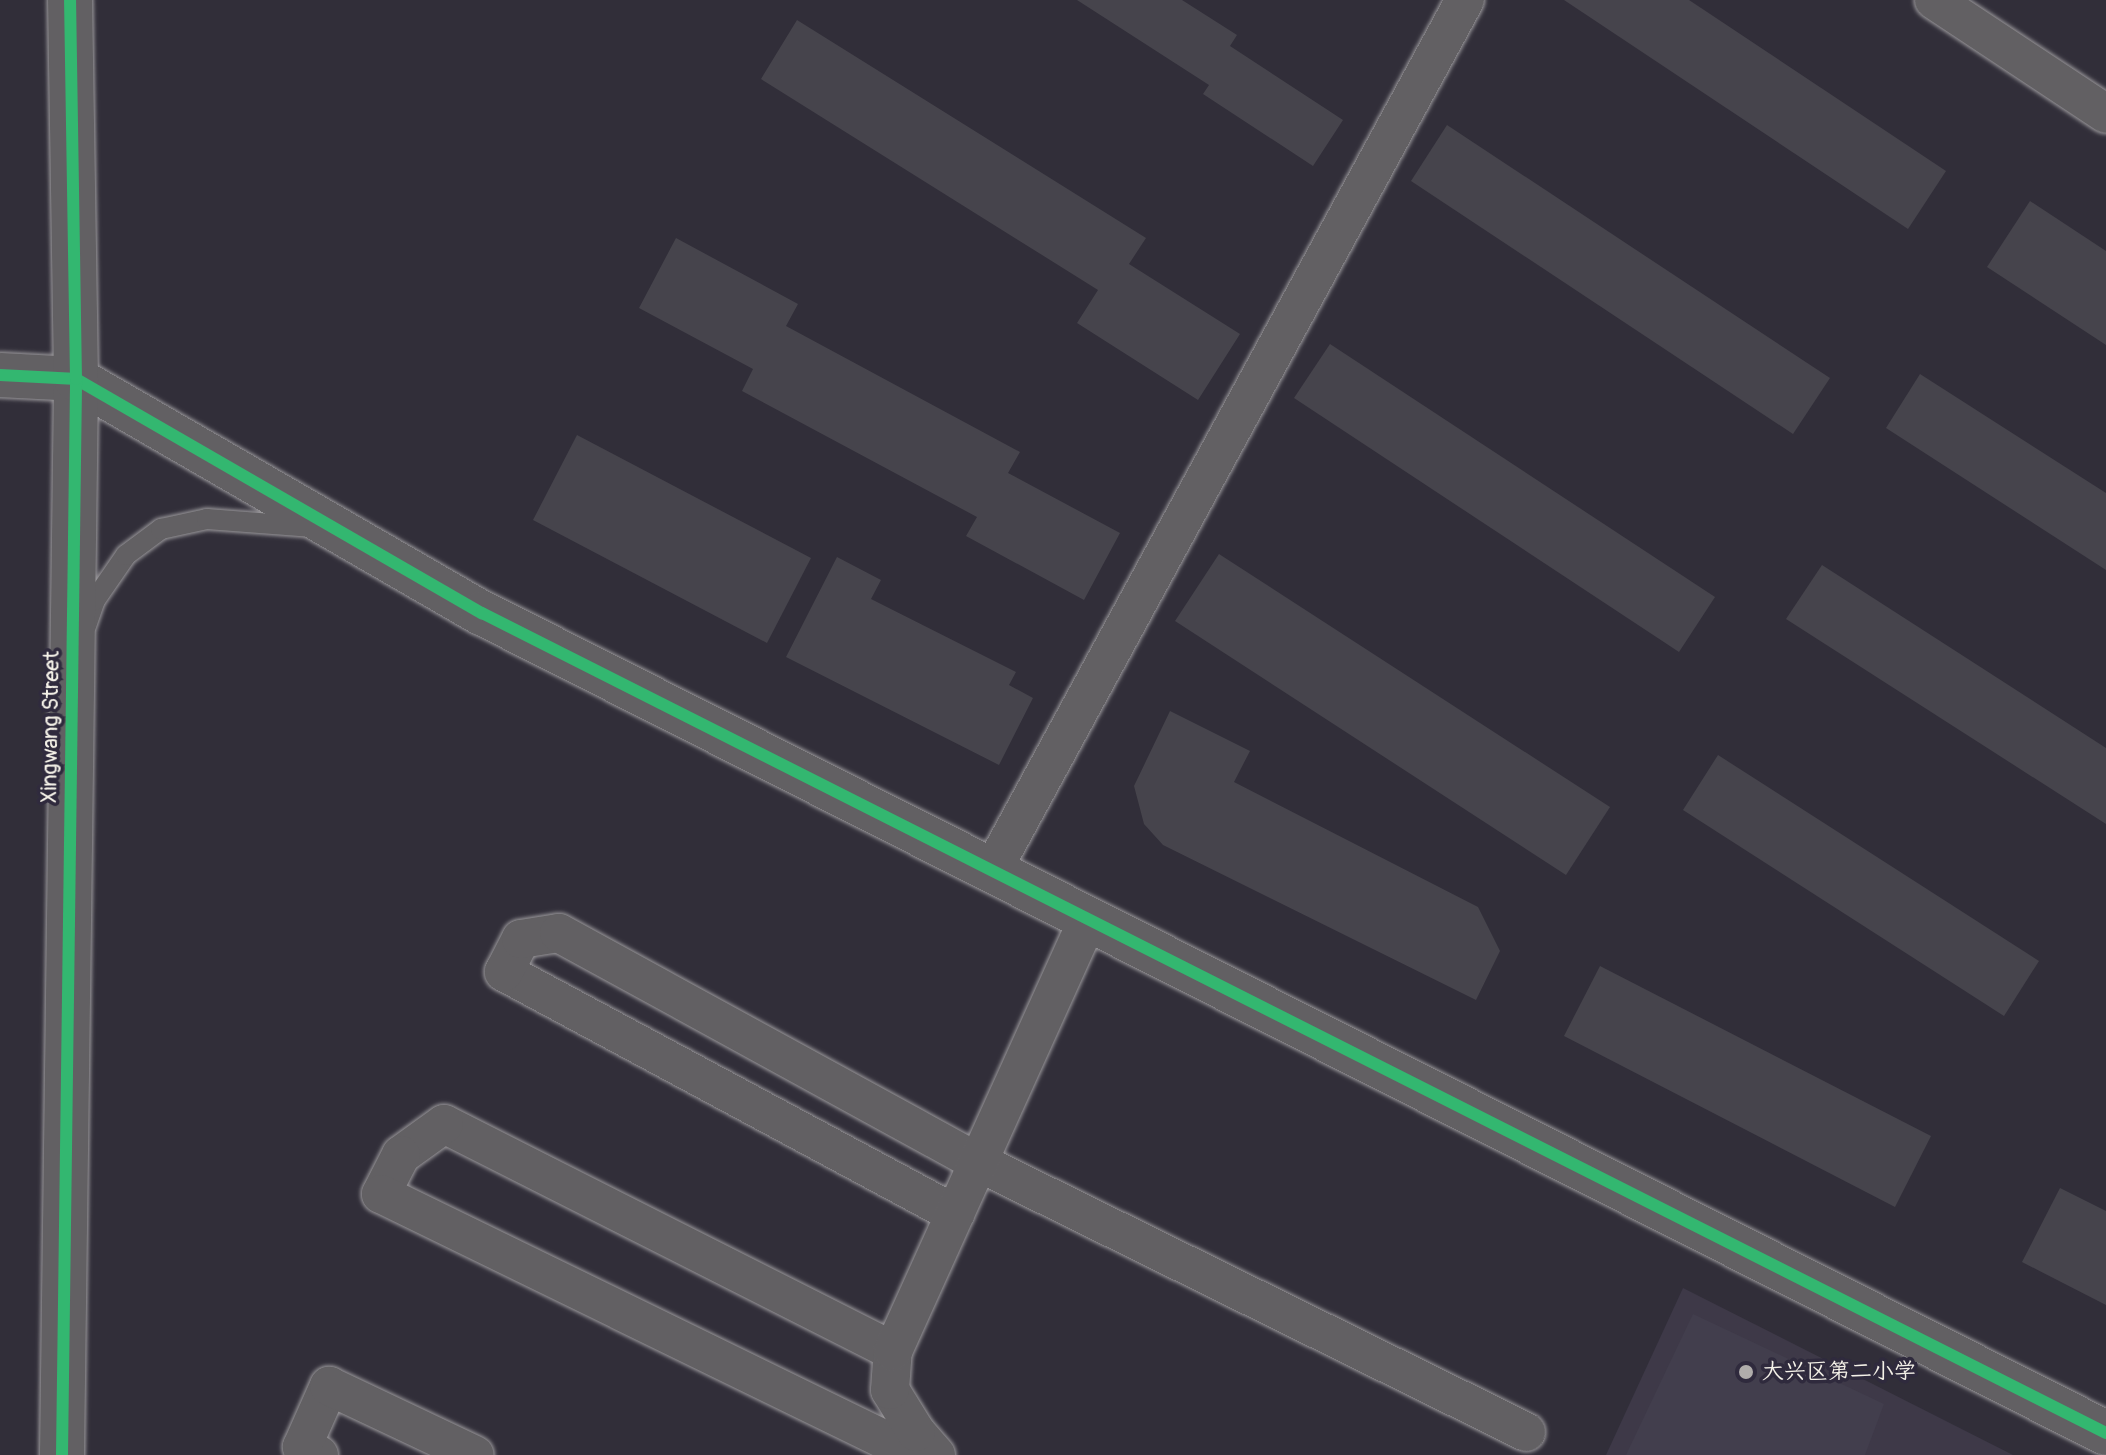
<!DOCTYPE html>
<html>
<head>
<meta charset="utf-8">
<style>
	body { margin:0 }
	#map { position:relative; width:2106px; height:1455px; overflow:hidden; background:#312e39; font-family:Pangolin,"LXGW WenKai TC",sans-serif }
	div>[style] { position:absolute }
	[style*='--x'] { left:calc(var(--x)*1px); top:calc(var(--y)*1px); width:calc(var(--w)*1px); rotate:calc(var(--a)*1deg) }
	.built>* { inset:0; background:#3e3948 }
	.green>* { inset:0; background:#423e4d }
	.building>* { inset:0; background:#46444c }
	.roads { filter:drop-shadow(0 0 2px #9a989b) drop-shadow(0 0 2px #9a989b) }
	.lane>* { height:20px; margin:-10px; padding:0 10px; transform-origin:10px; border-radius:10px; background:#626063 }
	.street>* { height:38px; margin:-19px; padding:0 19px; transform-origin:19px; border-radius:19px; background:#626063 }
	.secondary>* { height:44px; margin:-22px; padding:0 22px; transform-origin:22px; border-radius:22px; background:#626063 }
	.cycleway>* { height:12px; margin:-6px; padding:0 6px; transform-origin:6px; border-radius:6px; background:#33b770 }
	.dots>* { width:22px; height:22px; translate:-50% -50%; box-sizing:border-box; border:4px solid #2f2a3d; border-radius:50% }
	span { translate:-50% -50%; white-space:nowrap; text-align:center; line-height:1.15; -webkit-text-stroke:7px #2f2a3d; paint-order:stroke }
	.street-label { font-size:22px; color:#f4f1e8 }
	.poi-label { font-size:22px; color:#f4f1e8 }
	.left { translate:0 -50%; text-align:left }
</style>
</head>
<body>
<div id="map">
	<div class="built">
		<i style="clip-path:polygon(1683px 1288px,2013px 1455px,1606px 1455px)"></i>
	</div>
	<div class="green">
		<i style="clip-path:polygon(1693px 1314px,1884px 1404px,1865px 1455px,1626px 1455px)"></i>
	</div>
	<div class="building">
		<i style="clip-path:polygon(1077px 0,1182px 0,1237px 35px,1230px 46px,1343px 120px,1313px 166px,1203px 94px,1209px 85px)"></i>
		<i style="clip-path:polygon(1564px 0,1689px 0,1946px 171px,1908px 229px)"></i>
		<i style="clip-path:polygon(797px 20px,1146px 238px,1129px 264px,1240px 334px,1198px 400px,1077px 323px,1098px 290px,761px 79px)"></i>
		<i style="clip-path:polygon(1447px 125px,1830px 378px,1793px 434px,1411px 181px)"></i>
		<i style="clip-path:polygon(2030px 201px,2106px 251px,2106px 345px,1987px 267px)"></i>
		<i style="clip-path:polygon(676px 238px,798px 304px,786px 326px,1020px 452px,1008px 473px,1120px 533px,1084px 600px,966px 536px,977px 517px,742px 391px,753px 369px,639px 308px)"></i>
		<i style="clip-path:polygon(1330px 344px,1715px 597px,1679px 652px,1294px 398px)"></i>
		<i style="clip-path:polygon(1920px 374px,2106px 493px,2106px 570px,1886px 428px)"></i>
		<i style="clip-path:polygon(577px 435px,811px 558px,767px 643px,533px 520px)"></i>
		<i style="clip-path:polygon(1219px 554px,1610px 807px,1566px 875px,1175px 621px)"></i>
		<i style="clip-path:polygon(837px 557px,881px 580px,871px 599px,1016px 672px,1009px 685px,1033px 698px,999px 765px,786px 657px)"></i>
		<i style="clip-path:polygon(1822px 565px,2106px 748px,2106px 824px,1786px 619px)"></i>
		<i style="clip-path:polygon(1170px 711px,1250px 751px,1234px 782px,1478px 907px,1500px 951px,1476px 1000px,1163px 845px,1144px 824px,1134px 786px)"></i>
		<i style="clip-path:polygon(1718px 755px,2039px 961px,2004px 1016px,1683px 810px)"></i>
		<i style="clip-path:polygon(1600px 966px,1931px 1136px,1895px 1207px,1564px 1036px)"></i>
		<i style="clip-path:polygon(2060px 1188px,2106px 1211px,2106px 1305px,2022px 1262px)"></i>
	</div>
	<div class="roads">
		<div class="lane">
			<i style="--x:86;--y:626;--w:28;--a:-71"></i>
			<i style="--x:95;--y:600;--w:55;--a:-55.4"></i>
			<i style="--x:126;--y:555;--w:44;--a:-36.6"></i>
			<i style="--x:161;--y:529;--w:47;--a:-12.3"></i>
			<i style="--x:207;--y:519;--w:103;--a:4.4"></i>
		</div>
		<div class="street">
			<i style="--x:1934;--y:0;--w:206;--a:33.5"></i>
			<i style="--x:992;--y:871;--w:991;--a:-61.5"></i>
			<i style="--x:955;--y:1214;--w:512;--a:-151.78"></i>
			<i style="--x:504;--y:972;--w:37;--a:-63"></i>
			<i style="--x:521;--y:939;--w:38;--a:-9"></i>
			<i style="--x:559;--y:933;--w:477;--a:28.7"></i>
			<i style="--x:978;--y:1162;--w:611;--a:26.23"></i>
			<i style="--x:893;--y:1351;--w:503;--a:-153.18"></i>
			<i style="--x:444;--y:1124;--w:53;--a:144.2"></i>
			<i style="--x:401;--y:1155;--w:44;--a:117.1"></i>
			<i style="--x:381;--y:1194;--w:595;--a:26.01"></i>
			<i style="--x:319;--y:1455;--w:19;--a:-155"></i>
			<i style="--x:302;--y:1447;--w:67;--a:-66.1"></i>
			<i style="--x:329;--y:1386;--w:161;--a:25.3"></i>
			<i style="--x:936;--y:1455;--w:30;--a:-131"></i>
			<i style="--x:916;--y:1432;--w:49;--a:-121.8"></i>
			<i style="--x:890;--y:1390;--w:39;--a:-86"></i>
			<i style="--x:893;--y:1351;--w:474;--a:-65.7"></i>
		</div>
		<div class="secondary">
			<i style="--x:0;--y:375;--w:76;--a:3"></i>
			<i style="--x:76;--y:379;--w:469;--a:30"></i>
			<i style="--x:482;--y:613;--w:1819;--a:26.79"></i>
			<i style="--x:62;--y:1455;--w:1076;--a:-89.25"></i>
			<i style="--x:76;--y:379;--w:379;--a:-90.9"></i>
		</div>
	</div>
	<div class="cycleway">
		<i style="--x:0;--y:375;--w:76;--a:3"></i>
		<i style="--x:76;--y:379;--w:469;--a:30"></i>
		<i style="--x:482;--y:613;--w:1819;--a:26.79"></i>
		<i style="--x:62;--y:1455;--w:1076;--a:-89.25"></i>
		<i style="--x:76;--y:379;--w:379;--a:-90.9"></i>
	</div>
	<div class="dots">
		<i style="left:1746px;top:1372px;background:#b0adab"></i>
	</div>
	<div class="street-label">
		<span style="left:51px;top:727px;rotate:-89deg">Xingwang Street</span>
	</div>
	<div class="poi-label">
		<span class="left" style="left:1762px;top:1372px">大兴区第二小学</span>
	</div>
</div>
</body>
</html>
